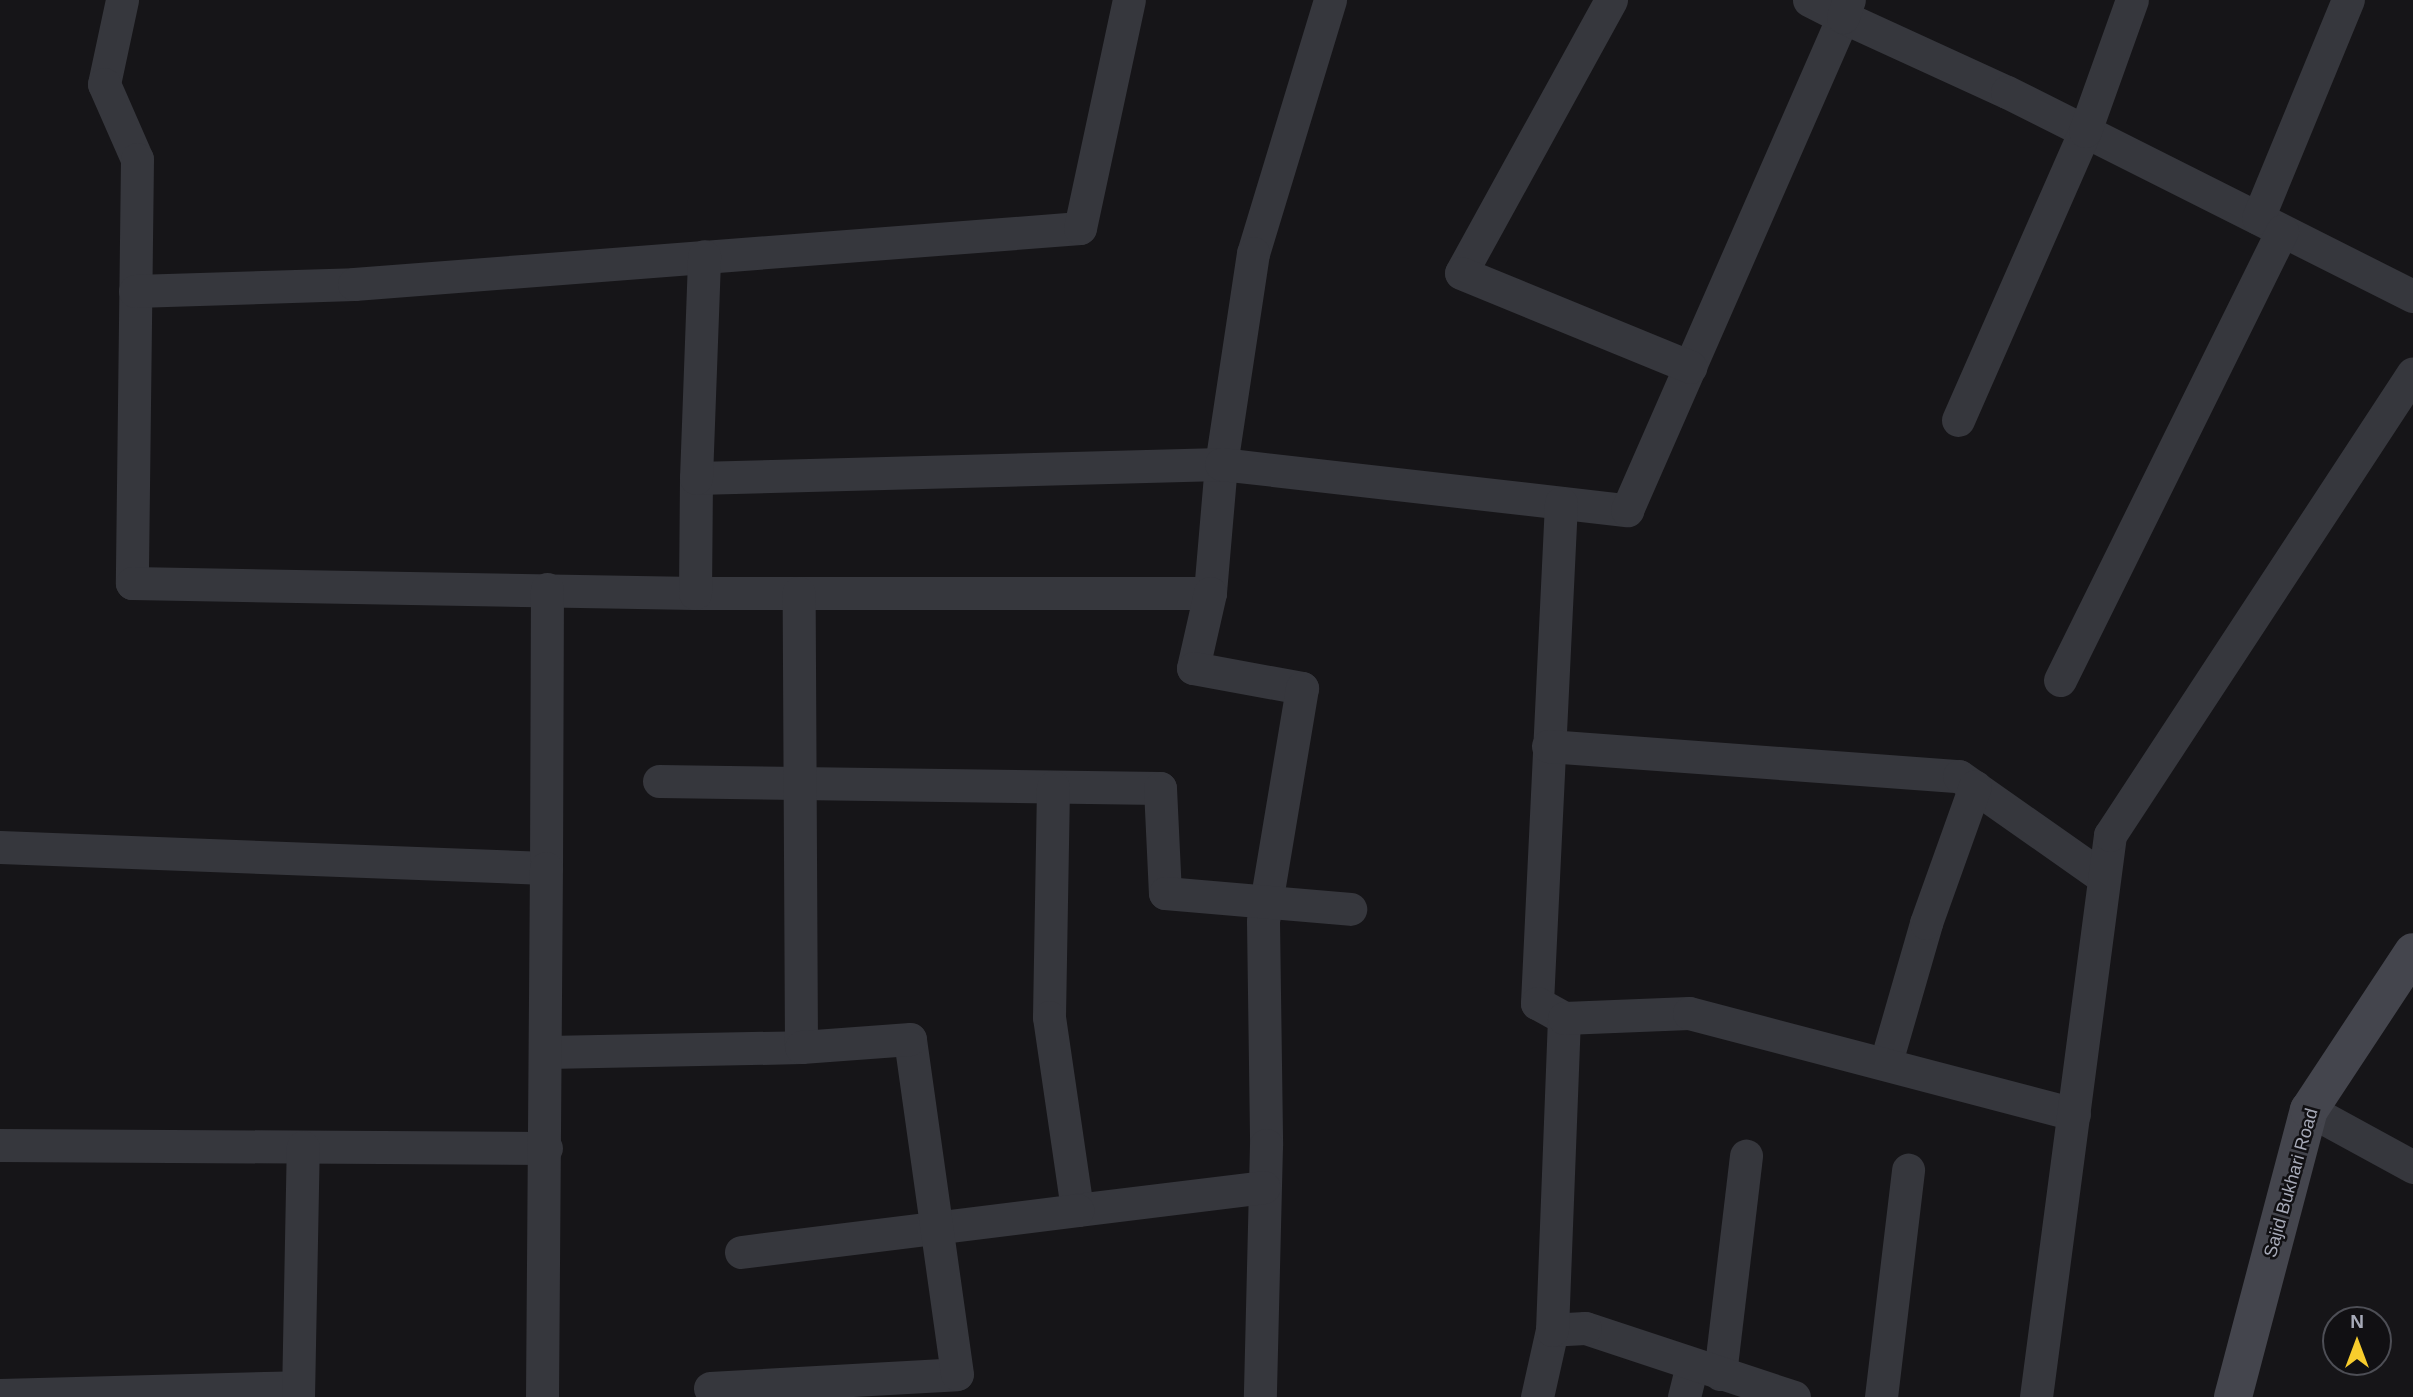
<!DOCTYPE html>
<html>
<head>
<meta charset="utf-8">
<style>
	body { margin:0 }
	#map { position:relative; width:2413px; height:1397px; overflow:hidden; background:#161518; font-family:Helvetica,sans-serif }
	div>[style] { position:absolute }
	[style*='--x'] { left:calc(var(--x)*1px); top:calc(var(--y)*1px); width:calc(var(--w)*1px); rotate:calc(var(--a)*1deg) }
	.street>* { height:33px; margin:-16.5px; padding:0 16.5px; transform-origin:16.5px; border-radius:16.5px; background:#36373d }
	.secondary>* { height:38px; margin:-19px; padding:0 19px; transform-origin:19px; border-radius:19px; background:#44454d }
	span { translate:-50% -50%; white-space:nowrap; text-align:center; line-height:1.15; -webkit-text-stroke:5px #111013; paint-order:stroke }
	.street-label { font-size:18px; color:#a7aab8 }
	.north { position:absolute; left:2322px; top:1306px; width:70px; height:70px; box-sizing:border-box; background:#111013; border:2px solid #4d4e55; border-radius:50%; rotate:0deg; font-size:19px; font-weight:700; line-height:28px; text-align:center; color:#a7aab8 }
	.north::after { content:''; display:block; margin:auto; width:24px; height:32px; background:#f8cd2d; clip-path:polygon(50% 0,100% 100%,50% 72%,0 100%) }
</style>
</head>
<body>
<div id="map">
	<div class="street">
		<i style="--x:122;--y:0;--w:86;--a:102.1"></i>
		<i style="--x:104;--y:84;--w:82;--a:66.3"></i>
		<i style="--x:137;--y:159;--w:424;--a:90.7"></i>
		<i style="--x:132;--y:583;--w:563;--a:1.02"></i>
		<i style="--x:1330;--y:0;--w:264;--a:106.9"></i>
		<i style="--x:1253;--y:253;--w:213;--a:98.6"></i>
		<i style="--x:1221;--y:464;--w:129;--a:94.9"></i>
		<i style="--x:1210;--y:593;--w:515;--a:180"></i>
		<i style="--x:695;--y:593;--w:115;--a:-89.5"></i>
		<i style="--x:696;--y:478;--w:525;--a:-1.53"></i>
		<i style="--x:1221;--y:464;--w:409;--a:6.5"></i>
		<i style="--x:1627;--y:510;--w:538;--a:-66.34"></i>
		<i style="--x:1843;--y:17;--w:180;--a:24.6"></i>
		<i style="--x:2007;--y:92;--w:454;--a:26.7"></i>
		<i style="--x:1611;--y:0;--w:311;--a:118.8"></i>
		<i style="--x:1461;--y:273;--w:248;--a:22.3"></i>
		<i style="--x:1809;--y:0;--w:38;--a:27"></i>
		<i style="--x:1843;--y:17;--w:18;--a:-71"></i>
		<i style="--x:2258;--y:218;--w:236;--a:-67.6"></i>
		<i style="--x:135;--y:291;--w:219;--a:-1.8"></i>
		<i style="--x:354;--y:284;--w:728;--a:-4.41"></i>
		<i style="--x:1080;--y:228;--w:233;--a:-77.9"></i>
		<i style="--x:1958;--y:420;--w:316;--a:-66.3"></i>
		<i style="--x:2085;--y:131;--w:139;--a:-70.3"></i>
		<i style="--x:696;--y:478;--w:222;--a:-87.9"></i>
		<i style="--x:1561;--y:503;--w:501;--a:92.75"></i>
		<i style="--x:1537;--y:1003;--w:31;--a:29"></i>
		<i style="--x:1210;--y:593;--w:77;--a:102.8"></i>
		<i style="--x:1193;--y:668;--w:111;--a:10.4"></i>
		<i style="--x:1302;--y:688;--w:236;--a:99.5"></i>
		<i style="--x:1263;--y:921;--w:224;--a:89.2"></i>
		<i style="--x:1266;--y:1145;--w:252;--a:91.4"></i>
		<i style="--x:2060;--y:680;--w:501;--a:-63.69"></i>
		<i style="--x:1548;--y:746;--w:412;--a:4.2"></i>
		<i style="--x:1959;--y:776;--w:177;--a:35.1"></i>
		<i style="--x:659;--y:781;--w:501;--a:0.8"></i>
		<i style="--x:1160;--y:788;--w:105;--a:87.3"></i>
		<i style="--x:1165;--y:893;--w:186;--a:4.9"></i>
		<i style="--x:1053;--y:787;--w:230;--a:91"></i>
		<i style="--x:1049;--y:1017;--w:195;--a:81.7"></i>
		<i style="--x:1077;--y:1210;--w:188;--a:-7"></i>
		<i style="--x:0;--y:847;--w:546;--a:2.2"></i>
		<i style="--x:546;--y:868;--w:279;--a:-89.8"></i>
		<i style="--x:547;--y:1052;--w:254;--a:-1.1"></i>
		<i style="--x:801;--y:1047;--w:454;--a:-90.3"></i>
		<i style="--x:1886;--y:1062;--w:145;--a:-73.9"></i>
		<i style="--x:1926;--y:923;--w:145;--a:-70.3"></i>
		<i style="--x:2309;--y:1110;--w:119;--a:28.7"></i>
		<i style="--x:0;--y:1145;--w:546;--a:0.31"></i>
		<i style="--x:741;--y:1252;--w:339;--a:-7.1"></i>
		<i style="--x:1720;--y:1374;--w:220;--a:-83.2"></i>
		<i style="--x:710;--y:1388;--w:247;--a:-3.2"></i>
		<i style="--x:957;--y:1374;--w:338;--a:-98"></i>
		<i style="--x:910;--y:1039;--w:109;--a:175.8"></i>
		<i style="--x:0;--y:1395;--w:298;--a:-1.5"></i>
		<i style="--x:298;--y:1397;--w:250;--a:-88.9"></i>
		<i style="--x:542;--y:1397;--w:529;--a:-89.57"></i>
		<i style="--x:1537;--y:1397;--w:69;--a:-77.4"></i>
		<i style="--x:1684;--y:1397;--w:33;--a:-76"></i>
		<i style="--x:1794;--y:1397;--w:220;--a:-161.7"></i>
		<i style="--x:1585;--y:1328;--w:33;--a:177"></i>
		<i style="--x:1552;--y:1330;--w:312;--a:-87.8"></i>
		<i style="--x:1564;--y:1018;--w:125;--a:-2.3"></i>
		<i style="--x:1689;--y:1013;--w:398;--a:14.7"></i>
		<i style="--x:1881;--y:1397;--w:229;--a:-83.2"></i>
		<i style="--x:2036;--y:1397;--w:567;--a:-82.5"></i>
		<i style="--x:2110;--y:835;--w:552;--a:-56.74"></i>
	</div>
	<div class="secondary">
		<i style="--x:2233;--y:1397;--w:297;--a:-75.2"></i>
		<i style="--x:2309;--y:1110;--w:189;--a:-56.6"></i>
	</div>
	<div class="street-label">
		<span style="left:2291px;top:1183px;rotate:-74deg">Sajid Bukhari Road</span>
	</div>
	<div class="north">N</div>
</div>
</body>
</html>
